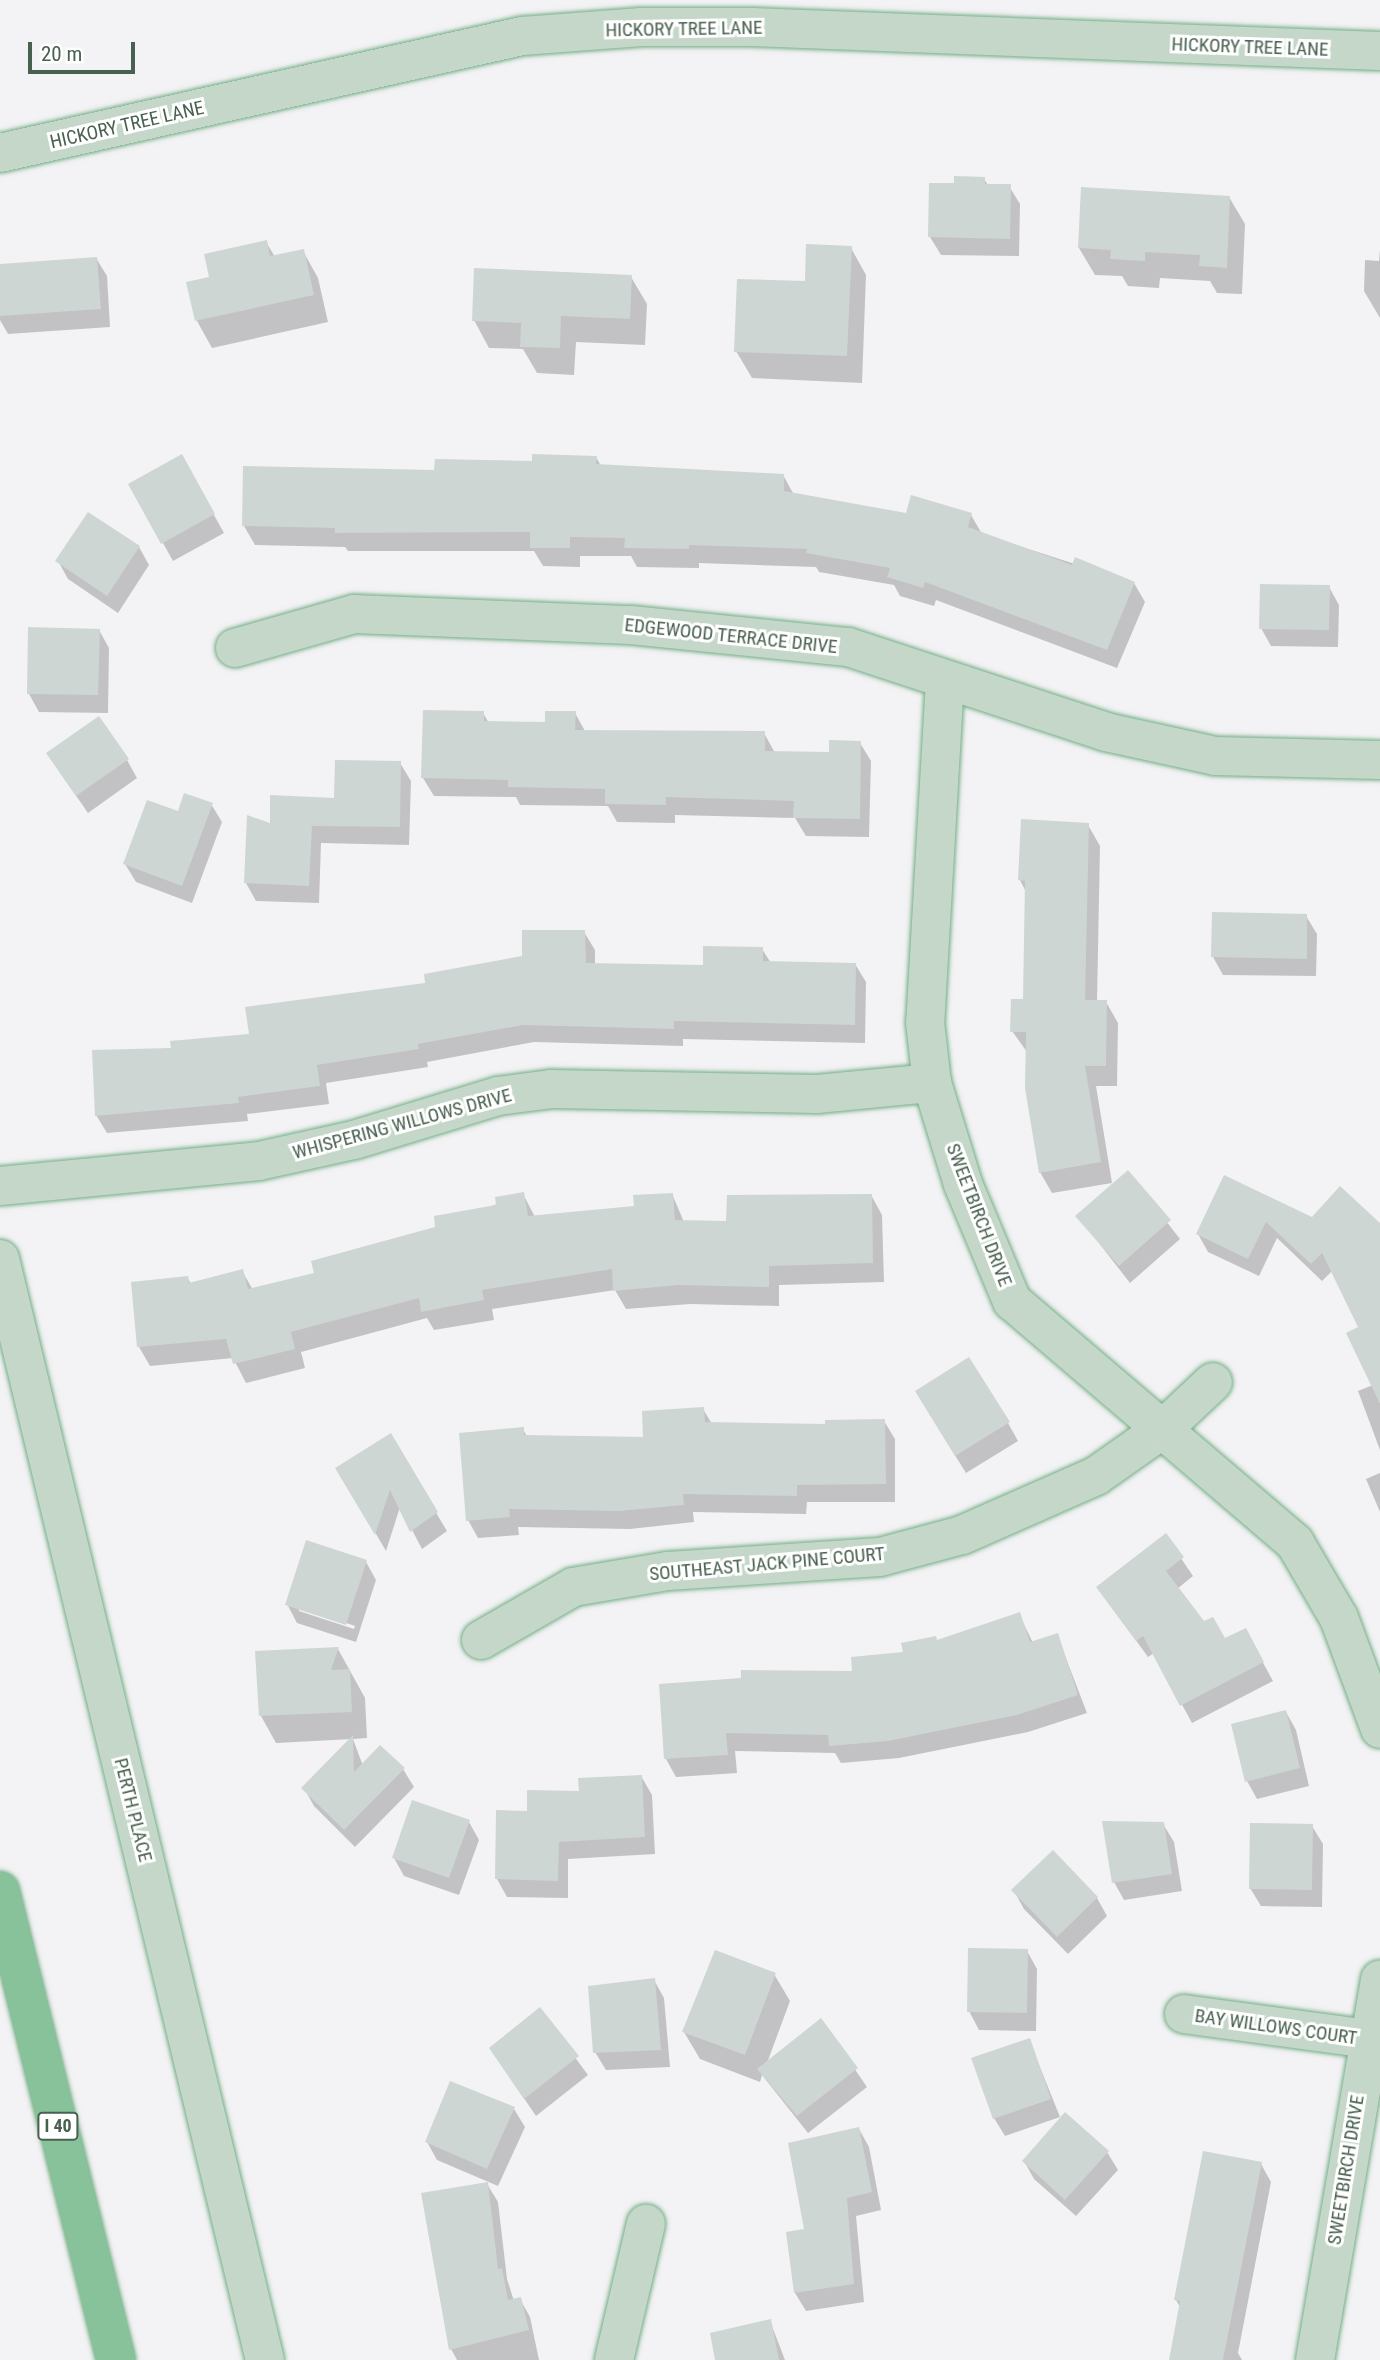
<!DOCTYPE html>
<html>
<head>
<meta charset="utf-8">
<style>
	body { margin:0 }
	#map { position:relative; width:1380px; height:2360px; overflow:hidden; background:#f3f2f4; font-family:"Roboto Condensed",sans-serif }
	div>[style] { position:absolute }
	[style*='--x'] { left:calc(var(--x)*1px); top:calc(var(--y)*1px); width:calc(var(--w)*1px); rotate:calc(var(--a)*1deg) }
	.shadow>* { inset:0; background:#0003 }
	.building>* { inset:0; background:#cdd6d2 }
	.roads { filter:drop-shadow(0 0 2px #73ae86) drop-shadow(0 0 2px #73ae86) }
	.street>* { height:38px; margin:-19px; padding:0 19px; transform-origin:19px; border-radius:19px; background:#c5d7c9 }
	.highway>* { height:38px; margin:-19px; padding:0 19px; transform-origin:19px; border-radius:19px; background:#88c29a }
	span { translate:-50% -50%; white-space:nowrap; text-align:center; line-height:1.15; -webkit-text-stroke:6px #fff; paint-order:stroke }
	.shield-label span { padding:2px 5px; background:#fff; border:2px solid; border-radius:5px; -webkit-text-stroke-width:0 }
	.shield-label { font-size:18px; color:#48604f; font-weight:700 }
	.street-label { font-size:19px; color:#48604f }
	.scale { position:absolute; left:28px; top:42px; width:107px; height:32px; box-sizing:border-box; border:4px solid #48604f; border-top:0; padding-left:9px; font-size:21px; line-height:24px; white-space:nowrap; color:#48604f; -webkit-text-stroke:5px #fff; paint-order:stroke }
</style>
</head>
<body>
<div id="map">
	<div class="shadow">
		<i style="clip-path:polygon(984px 179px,988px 185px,1009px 186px,1020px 204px,1019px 256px,941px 255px,930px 237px,956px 185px)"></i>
		<i style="clip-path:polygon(1229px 197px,1245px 224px,1242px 294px,1217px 293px,1210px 281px,1160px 278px,1159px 288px,1128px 286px,1122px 276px,1095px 275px,1079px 248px)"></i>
		<i style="clip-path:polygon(266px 242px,275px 257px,303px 251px,318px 278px,328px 322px,212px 348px,197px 321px,188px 284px,211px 278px)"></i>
		<i style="clip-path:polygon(851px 248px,866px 275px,862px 383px,752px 378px,736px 351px)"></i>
		<i style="clip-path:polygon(1380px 249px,1380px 318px,1364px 291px,1365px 260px,1379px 261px)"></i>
		<i style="clip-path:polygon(96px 258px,107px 276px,110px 327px,8px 334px,0 320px,0 266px)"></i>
		<i style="clip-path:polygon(631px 277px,647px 304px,645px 345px,576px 342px,574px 375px,537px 373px,523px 349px,489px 348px,474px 320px)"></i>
		<i style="clip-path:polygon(181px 456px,224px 533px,173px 561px,130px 484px)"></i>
		<i style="clip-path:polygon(596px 457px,601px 466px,783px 475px,794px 495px,907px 515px,971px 515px,982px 534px,1134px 583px,1145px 602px,1117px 668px,936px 600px,934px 606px,900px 596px,894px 585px,819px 572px,816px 567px,699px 563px,699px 568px,637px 567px,631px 556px,580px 556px,580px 567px,543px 566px,534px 551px,348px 551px,345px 547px,255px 545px,244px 526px,436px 472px)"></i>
		<i style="clip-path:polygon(139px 547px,149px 565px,118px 613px,68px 579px,58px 561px)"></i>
		<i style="clip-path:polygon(1329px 587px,1339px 605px,1338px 647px,1271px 646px,1261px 628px)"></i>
		<i style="clip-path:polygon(99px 630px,109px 648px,108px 713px,39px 712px,29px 694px)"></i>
		<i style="clip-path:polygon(483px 713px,489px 723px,547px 724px,575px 713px,585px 731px,764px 733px,775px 753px,831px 753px,860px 743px,871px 761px,869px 837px,806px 836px,795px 818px,675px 815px,675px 823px,617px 822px,608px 806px,520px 805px,516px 797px,434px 796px,423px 778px)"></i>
		<i style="clip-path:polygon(127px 760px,137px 778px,88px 813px,59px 771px)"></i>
		<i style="clip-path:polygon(400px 763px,411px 781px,409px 845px,321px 843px,319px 903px,256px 901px,246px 883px,272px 826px,336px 799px)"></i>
		<i style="clip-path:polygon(211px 804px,222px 822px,192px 903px,136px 882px,125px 864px,179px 813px)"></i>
		<i style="clip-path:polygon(1088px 825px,1100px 846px,1097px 1002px,1106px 1002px,1118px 1023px,1117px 1086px,1096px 1086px,1112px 1183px,1052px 1193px,1040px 1172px,1027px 1052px,1012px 1031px,1024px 1001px,1026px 892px,1020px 880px)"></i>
		<i style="clip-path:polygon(1306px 916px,1317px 934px,1316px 976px,1223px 975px,1213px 957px)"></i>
		<i style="clip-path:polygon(584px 932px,595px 950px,595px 965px,705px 967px,762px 949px,771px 963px,855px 964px,866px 982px,865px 1043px,683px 1039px,683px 1046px,534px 1042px,427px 1062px,428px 1067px,326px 1083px,329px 1104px,247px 1114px,248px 1121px,107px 1133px,96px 1115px,173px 1050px,250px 1035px,524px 958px)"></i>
		<i style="clip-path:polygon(1128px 1172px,1180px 1239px,1130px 1283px,1078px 1216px)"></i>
		<i style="clip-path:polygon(1225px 1177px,1313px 1219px,1380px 1226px,1380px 1450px,1358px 1391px,1373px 1385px,1360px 1328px,1332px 1271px,1322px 1281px,1277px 1238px,1259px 1276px,1208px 1252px,1198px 1234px)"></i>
		<i style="clip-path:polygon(523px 1194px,535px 1217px,635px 1207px,672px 1194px,684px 1222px,728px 1223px,871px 1195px,882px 1215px,884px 1282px,779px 1285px,779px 1306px,690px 1304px,626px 1309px,615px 1290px,492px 1309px,494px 1320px,434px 1330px,427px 1318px,301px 1352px,305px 1368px,246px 1383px,233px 1358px,150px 1366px,139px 1347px,187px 1277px,191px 1284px,242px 1271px,253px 1290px,316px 1274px)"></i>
		<i style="clip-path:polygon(703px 1409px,712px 1424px,826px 1426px,884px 1421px,895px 1439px,895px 1502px,807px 1502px,806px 1514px,693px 1512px,694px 1522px,630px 1529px,518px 1527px,519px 1535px,478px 1538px,468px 1520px,523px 1429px,527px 1437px,645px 1439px)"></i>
		<i style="clip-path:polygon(927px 1410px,1008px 1423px,1018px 1441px,966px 1473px)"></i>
		<i style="clip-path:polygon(390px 1436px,447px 1531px,422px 1549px,400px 1507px,386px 1551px,338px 1469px)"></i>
		<i style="clip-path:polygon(1380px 1473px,1380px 1512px,1366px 1479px)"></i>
		<i style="clip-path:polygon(1166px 1536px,1193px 1576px,1177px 1589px,1204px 1624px,1225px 1640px,1255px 1648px,1273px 1681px,1192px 1723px,1154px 1653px,1148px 1657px,1098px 1588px)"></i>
		<i style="clip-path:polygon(evenodd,366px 1562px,376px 1580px,356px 1642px,297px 1623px,287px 1604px,366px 1562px,299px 1607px,355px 1626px,354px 1629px,299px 1611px,299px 1607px)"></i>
		<i style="clip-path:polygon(1019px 1614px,1033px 1643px,1057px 1635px,1087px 1713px,1028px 1732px,899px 1758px,841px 1763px,835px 1753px,735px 1751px,737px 1773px,676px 1777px,666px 1759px,661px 1686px,854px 1673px)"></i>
		<i style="clip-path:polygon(338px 1649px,365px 1698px,367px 1738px,353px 1739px,363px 1766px,403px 1769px,414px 1787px,355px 1847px,314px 1806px,304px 1788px,352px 1739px,276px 1743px,261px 1716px)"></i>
		<i style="clip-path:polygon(1286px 1712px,1296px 1730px,1309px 1786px,1257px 1799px,1247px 1781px)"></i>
		<i style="clip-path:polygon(641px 1776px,652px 1795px,655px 1854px,568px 1859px,568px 1898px,507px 1897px,497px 1879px,529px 1812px)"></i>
		<i style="clip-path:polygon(469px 1822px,479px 1840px,459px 1895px,404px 1876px,394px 1858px)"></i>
		<i style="clip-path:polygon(1163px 1824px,1174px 1842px,1182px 1891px,1124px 1900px,1114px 1882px)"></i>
		<i style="clip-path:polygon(1312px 1826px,1323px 1844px,1322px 1907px,1261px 1906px,1250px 1888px)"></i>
		<i style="clip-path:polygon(1053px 1852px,1097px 1898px,1107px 1916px,1068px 1954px,1024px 1909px,1014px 1891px)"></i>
		<i style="clip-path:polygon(1027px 1951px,1037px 1969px,1036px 2031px,979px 2030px,969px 2011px)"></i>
		<i style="clip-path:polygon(774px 1974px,790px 2001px,767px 2063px,821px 2020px,867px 2087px,808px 2133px,762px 2075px,760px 2082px,700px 2059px,684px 2032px)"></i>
		<i style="clip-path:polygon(654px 1980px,664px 1998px,670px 2067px,606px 2070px,595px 2052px)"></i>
		<i style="clip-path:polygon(540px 2010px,588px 2075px,536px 2116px,502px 2066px)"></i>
		<i style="clip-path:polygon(1029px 2040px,1060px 2117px,1005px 2136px,994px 2118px)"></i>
		<i style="clip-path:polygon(514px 2109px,525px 2127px,498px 2186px,437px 2160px,427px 2142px)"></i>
		<i style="clip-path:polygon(859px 2129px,869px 2147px,881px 2210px,856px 2216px,864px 2302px,806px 2311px,795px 2293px,806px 2231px)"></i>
		<i style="clip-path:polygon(1107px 2152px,1118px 2170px,1076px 2216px,1034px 2179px,1024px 2161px)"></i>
		<i style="clip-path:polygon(1261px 2164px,1271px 2182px,1238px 2353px,1242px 2360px,1172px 2360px,1181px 2309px,1176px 2300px)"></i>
		<i style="clip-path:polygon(487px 2184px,498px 2202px,507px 2279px,514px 2301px,520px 2299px,530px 2317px,539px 2360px,457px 2360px,451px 2349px)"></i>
		<i style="clip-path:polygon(770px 2321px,785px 2360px,717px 2360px)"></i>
	</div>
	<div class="building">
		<i style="clip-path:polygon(954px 176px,985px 177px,985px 184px,1011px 184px,1010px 239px,928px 237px,929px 183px,954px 183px)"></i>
		<i style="clip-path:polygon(1081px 187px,1230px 196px,1227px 268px,1199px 266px,1200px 255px,1145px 252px,1145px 261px,1110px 259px,1111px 250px,1078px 248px)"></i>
		<i style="clip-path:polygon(267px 240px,270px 256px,304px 249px,314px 295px,195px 321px,186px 282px,209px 277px,204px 254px)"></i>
		<i style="clip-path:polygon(806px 244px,852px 246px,847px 356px,734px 352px,737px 279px,805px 281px)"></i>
		<i style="clip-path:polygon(97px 257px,101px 309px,0 316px,0 264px)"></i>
		<i style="clip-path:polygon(474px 268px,632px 275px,630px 319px,561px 316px,560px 348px,520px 347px,521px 323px,472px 321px)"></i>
		<i style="clip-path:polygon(182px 454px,215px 514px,161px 544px,128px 484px)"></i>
		<i style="clip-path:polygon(532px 454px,597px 456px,596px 464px,784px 474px,784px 491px,906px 513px,911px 495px,972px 513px,968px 527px,1072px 565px,1075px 557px,1135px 582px,1107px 650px,925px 582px,923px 588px,887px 577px,890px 568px,806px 553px,807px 549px,689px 545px,689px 549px,624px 548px,625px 538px,570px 537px,570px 548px,530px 548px,530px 532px,335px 533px,335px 528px,242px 526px,243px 466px,434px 470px,435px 459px,532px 461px)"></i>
		<i style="clip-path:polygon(88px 512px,140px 546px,107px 596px,55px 561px)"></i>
		<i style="clip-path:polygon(1260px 584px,1330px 585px,1329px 630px,1259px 629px)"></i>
		<i style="clip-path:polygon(28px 627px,100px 629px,98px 695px,27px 694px)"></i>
		<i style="clip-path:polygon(423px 710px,484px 711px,484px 721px,545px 722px,545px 711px,576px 711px,575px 730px,765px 731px,765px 751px,829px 752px,829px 740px,861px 741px,860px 819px,793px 818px,794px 801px,666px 797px,666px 805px,605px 804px,605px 789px,508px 787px,508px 780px,421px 778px)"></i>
		<i style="clip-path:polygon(99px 716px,129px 759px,76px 796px,46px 753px)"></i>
		<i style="clip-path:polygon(335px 760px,401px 761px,400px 827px,312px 826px,309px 886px,244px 883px,247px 815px,270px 823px,270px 795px,334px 798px)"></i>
		<i style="clip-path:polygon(184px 793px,213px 803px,182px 886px,123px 864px,147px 800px,178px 811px)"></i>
		<i style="clip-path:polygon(1021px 819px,1089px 823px,1085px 1000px,1107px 1000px,1106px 1066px,1085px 1066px,1101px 1162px,1039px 1173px,1025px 1088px,1026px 1032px,1010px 1032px,1011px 999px,1023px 999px,1025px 881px,1018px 880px)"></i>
		<i style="clip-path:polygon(1212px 912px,1307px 914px,1307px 959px,1211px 957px)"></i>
		<i style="clip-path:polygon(522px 930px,585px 930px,586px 963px,703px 965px,703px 946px,763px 947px,763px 961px,856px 963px,855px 1025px,674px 1021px,674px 1029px,523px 1025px,418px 1044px,419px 1049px,317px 1065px,320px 1086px,238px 1097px,239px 1103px,95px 1116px,92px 1050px,171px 1048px,170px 1041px,249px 1034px,245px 1007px,425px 983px,424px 974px,522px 956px)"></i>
		<i style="clip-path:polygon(1128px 1170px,1171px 1220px,1119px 1266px,1075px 1216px)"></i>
		<i style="clip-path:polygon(1224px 1175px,1312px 1217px,1340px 1186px,1380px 1223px,1380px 1404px,1346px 1333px,1358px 1327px,1322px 1253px,1311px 1264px,1266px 1222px,1248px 1259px,1196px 1234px)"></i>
		<i style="clip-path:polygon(524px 1192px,528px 1216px,634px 1206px,633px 1195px,673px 1193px,675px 1220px,726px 1221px,727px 1195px,872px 1194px,873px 1263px,769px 1266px,769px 1287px,678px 1285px,613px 1291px,612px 1269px,482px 1290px,484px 1300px,421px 1312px,419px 1298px,291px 1332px,295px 1349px,233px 1364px,226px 1339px,137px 1347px,131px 1282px,188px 1276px,189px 1283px,243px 1269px,248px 1289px,314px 1273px,311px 1261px,435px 1227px,434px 1216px,496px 1205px,495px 1197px)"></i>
		<i style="clip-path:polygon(969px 1357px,1010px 1422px,955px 1456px,915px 1391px)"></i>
		<i style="clip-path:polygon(704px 1407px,705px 1422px,825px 1424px,825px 1420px,885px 1419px,886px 1484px,797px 1485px,797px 1496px,683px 1494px,684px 1505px,619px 1511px,509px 1509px,510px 1517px,466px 1521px,459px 1433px,524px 1427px,524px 1435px,643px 1437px,642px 1411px)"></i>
		<i style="clip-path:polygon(391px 1433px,438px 1512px,410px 1532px,390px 1490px,375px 1535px,335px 1468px)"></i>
		<i style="clip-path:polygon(1166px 1533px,1184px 1557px,1166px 1571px,1204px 1621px,1213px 1617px,1225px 1638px,1246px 1628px,1264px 1662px,1180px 1706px,1143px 1636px,1136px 1641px,1096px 1587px)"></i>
		<i style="clip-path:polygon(306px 1540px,367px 1560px,346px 1625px,285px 1605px)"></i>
		<i style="clip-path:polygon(1020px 1612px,1030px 1642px,1058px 1633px,1078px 1695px,1017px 1715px,888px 1741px,829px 1746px,828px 1735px,726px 1733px,728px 1755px,664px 1759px,659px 1684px,741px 1678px,741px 1670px,852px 1671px,851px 1657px,903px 1652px,901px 1643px,936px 1636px,937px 1640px)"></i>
		<i style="clip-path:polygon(339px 1647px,331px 1670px,350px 1669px,352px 1712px,259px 1716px,255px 1651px)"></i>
		<i style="clip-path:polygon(1286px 1710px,1300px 1768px,1245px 1782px,1231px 1724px)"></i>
		<i style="clip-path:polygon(353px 1735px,354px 1772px,380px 1745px,405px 1768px,344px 1830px,301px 1788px)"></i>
		<i style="clip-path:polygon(642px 1775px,645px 1837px,559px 1842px,558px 1881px,495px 1879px,496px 1810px,527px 1811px,527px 1790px,579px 1791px,578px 1778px)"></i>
		<i style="clip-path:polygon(412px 1800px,470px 1820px,449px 1878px,392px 1858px)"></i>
		<i style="clip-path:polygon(1102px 1821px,1164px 1822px,1172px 1874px,1112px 1883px)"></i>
		<i style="clip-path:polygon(1250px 1823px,1313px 1824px,1312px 1890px,1249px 1889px)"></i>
		<i style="clip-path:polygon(1053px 1850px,1098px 1897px,1057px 1937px,1011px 1890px)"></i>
		<i style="clip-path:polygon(968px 1948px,1028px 1949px,1027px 2013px,967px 2012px)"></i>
		<i style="clip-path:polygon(715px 1950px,776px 1973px,745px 2055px,682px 2032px)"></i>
		<i style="clip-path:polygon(655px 1978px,661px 2050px,593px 2053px,588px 1986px)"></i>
		<i style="clip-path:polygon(540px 2007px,579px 2056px,524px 2099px,489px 2048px)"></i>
		<i style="clip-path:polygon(821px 2018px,858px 2068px,797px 2116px,757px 2069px)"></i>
		<i style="clip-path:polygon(1030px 2038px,1051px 2099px,993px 2119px,971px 2058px)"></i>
		<i style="clip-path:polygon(450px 2081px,515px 2107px,487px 2169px,425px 2142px)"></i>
		<i style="clip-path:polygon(1065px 2112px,1109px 2151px,1065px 2200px,1022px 2161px)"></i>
		<i style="clip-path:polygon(859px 2127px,872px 2192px,847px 2198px,854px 2284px,794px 2293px,786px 2232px,804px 2229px,788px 2143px)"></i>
		<i style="clip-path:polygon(1203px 2151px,1262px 2162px,1223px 2360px,1169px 2360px,1180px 2301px,1174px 2300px)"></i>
		<i style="clip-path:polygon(488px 2182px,498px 2269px,502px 2268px,508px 2300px,521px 2297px,529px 2330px,449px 2350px,421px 2193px)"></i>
		<i style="clip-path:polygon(771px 2319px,779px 2360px,715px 2360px,710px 2333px)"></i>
	</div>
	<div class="roads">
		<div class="street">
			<i style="--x:0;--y:153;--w:535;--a:-12.63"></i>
			<i style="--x:522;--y:36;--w:120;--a:-4.3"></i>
			<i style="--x:642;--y:27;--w:109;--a:0"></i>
			<i style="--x:751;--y:27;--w:629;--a:2.19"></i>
			<i style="--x:235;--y:648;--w:124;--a:-15.9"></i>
			<i style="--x:354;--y:614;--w:277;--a:2.3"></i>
			<i style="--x:631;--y:625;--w:218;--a:5.8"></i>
			<i style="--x:848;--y:647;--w:272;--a:18.2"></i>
			<i style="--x:1106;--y:732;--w:112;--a:12.4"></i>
			<i style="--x:1215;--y:756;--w:165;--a:1.4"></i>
			<i style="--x:945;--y:680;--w:343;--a:93.3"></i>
			<i style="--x:925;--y:1022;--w:61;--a:83.5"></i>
			<i style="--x:932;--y:1083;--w:106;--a:72.9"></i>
			<i style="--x:963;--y:1184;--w:127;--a:67.3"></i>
			<i style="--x:1012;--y:1301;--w:372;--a:40.5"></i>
			<i style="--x:1295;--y:1543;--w:87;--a:59.6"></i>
			<i style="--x:1339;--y:1618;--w:118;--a:69.7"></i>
			<i style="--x:0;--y:1186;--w:260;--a:-5.5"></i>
			<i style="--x:259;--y:1161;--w:97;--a:-12.5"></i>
			<i style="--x:354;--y:1140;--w:151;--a:-17"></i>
			<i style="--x:498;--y:1096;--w:53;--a:-7.5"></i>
			<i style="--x:551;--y:1089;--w:266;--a:1.1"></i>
			<i style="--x:817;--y:1094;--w:116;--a:-5.5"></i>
			<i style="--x:0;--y:1259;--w:1132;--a:76.47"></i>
			<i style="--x:481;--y:1640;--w:106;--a:-29.9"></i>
			<i style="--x:573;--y:1587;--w:96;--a:-9.6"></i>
			<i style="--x:668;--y:1571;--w:212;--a:-3.8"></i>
			<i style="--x:880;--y:1557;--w:85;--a:-15"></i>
			<i style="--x:962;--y:1535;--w:146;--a:-23.8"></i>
			<i style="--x:1096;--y:1476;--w:83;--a:-35.2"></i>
			<i style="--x:1164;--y:1428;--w:67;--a:-43.2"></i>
			<i style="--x:1184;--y:2014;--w:186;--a:7.7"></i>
			<i style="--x:614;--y:2360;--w:140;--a:-76.8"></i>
			<i style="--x:1315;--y:2360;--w:386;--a:-80.3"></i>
		</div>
		<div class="highway">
			<i style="--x:0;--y:1891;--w:483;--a:76.1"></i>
		</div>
	</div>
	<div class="shield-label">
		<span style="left:58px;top:2126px">I 40</span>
	</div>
	<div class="street-label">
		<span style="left:684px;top:29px;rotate:-1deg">HICKORY TREE LANE</span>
		<span style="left:1250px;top:47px;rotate:2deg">HICKORY TREE LANE</span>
		<span style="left:127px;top:125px;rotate:-13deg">HICKORY TREE LANE</span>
		<span style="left:731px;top:636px;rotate:6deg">EDGEWOOD TERRACE DRIVE</span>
		<span style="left:402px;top:1124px;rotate:-15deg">WHISPERING WILLOWS DRIVE</span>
		<span style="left:979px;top:1215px;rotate:69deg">SWEETBIRCH DRIVE</span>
		<span style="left:767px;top:1564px;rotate:-5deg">SOUTHEAST JACK PINE COURT</span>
		<span style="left:133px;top:1810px;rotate:76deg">PERTH PLACE</span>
		<span style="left:1276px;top:2027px;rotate:8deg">BAY WILLOWS COURT</span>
		<span style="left:1346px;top:2170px;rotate:-81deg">SWEETBIRCH DRIVE</span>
	</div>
	<div class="scale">20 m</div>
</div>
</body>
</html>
